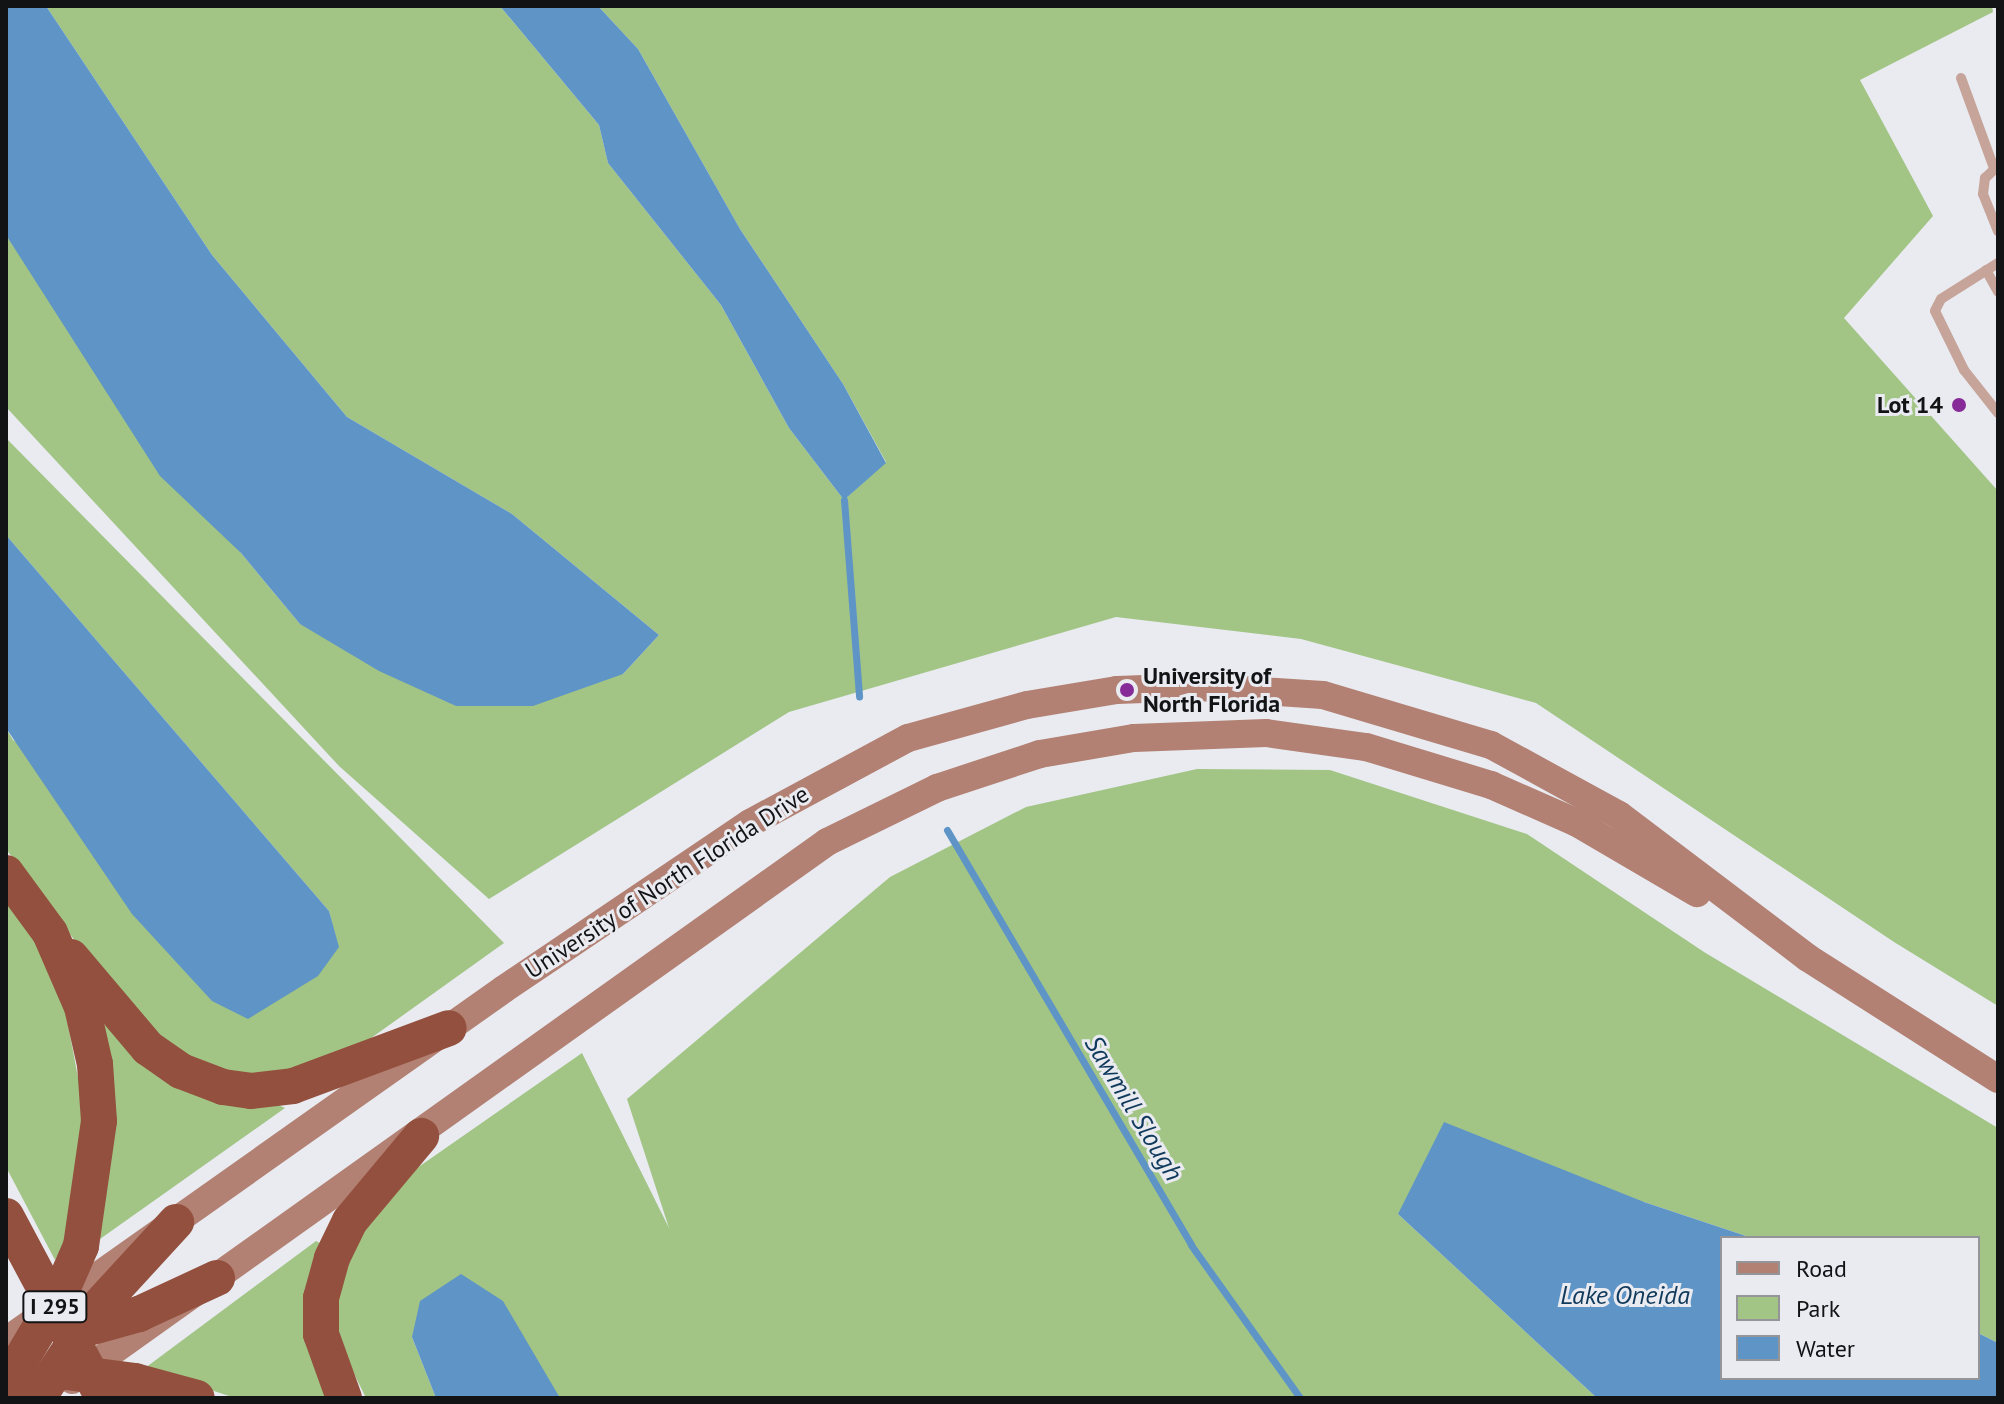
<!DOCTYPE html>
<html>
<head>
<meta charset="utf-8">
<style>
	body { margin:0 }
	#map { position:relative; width:2004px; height:1404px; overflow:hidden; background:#e9ebf1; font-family:"PT Sans",sans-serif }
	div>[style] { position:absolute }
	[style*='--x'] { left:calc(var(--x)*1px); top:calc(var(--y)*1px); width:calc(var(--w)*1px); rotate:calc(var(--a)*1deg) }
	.green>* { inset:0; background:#a2c586 }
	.water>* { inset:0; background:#5e94c6 }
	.stream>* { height:7px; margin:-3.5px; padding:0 3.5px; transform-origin:3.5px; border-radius:3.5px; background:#5e94c6 }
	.lane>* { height:10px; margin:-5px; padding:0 5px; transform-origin:5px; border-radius:5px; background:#c6a49a }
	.secondary>* { height:28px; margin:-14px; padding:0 14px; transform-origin:14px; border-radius:14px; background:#b28173 }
	.highway>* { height:36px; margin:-18px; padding:0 18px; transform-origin:18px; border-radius:18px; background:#94503e }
	.highway-bridge>* { height:36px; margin:-18px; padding:0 18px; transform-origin:18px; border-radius:18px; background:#94503e }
	.dots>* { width:22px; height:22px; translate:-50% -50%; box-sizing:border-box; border:4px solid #e9ebf1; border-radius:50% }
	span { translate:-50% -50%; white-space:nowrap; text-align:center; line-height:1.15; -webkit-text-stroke:6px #e9ebf1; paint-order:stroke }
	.shield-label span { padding:2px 6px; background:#e9ebf1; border:2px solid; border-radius:6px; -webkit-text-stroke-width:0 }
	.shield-label { font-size:22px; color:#121315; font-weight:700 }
	.poi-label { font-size:24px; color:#121315; font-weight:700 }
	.right { translate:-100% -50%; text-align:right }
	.left { translate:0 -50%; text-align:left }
	.street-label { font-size:24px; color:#121315 }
	.water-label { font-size:26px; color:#10395b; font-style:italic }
	.frame { position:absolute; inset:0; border:8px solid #121315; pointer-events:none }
	.legend { position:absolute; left:1720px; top:1236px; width:260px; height:144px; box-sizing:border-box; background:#e9ebf1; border:2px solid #939599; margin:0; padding:10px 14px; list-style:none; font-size:24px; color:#121315 }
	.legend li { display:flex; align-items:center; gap:16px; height:40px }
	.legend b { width:40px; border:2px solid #939599 }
</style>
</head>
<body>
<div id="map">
	<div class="green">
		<i style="clip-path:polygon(46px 6px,500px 6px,599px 125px,608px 163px,721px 305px,789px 428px,844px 500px,886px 462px,843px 384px,740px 229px,638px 49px,598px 6px,1992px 6px,1993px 12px,1860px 80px,1933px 216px,1844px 318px,1998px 491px,1998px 1006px,1894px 942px,1536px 703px,1301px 639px,1116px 617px,789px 712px,489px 899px,339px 766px,6px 407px,6px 235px,241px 553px,300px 624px,623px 674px,659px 635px,512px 514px,347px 417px,212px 255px)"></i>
		<i style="clip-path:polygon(6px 438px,504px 943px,346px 1056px,304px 1076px,206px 1072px,133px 1018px,6px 849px,6px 728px,13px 740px,338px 947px,329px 911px,6px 535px)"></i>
		<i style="clip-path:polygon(1197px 769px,1330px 770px,1527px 834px,1704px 952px,1998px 1128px,1998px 1343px,1978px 1333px,1978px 1238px,1752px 1238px,1644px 1202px,1398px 1214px,1597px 1398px,560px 1398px,550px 1384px,412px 1337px,436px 1398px,366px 1398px,334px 1333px,330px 1287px,394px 1184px,582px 1053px,669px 1228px,627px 1099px,890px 877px,1026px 807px)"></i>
		<i style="clip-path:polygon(6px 889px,49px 965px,65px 1009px,84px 1109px,68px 1239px,55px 1260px,6px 1167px)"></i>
		<i style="clip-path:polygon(99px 1022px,285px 1108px,100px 1239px)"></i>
		<i style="clip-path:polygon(316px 1241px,322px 1244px,331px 1398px,235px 1398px,145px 1368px)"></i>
	</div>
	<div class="water">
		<i style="clip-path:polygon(6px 6px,46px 6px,212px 255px,347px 417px,512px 514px,659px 635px,623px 674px,533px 706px,456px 706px,379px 671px,300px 624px,241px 553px,160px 476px,6px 235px)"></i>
		<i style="clip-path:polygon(500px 6px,598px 6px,638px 49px,740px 229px,843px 384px,886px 463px,844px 500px,789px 428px,721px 305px,608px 163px,599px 125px)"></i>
		<i style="clip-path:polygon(6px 535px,329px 911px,339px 947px,318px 976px,248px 1019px,212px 1001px,132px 914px,6px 728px)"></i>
		<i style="clip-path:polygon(1444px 1122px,1644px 1202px,1752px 1238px,1722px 1238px,1722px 1378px,1978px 1378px,1978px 1333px,1998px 1343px,1998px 1398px,1597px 1398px,1398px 1214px)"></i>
		<i style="clip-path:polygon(461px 1274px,503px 1301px,560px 1398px,436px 1398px,412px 1337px,420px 1301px)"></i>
	</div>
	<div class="stream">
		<i style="--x:844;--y:500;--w:197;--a:85.6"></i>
		<i style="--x:947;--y:830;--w:481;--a:59.5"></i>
		<i style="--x:1191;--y:1245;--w:188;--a:54.5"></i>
	</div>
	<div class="lane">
		<i style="--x:1961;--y:78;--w:96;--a:69.9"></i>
		<i style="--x:1998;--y:166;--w:18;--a:137"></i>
		<i style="--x:1985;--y:178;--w:16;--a:97"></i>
		<i style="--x:1983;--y:194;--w:40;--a:68"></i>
		<i style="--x:1998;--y:263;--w:67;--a:147.7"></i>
		<i style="--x:1941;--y:299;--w:13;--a:117"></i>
		<i style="--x:1935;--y:311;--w:66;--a:63.8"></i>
		<i style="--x:1964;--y:370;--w:55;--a:51.7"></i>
		<i style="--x:1986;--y:270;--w:25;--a:61"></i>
	</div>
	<div class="secondary">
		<i style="--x:6;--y:1341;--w:610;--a:-35.25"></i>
		<i style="--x:504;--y:989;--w:297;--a:-34"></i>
		<i style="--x:750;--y:823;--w:179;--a:-28.3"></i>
		<i style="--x:908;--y:738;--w:123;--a:-15.5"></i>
		<i style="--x:1027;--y:705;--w:91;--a:-9.5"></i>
		<i style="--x:1117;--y:690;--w:82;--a:-2.1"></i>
		<i style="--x:1199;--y:687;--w:124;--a:3.7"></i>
		<i style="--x:1323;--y:695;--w:175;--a:16.6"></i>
		<i style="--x:1491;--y:745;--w:146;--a:28.7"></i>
		<i style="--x:1619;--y:815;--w:237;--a:37.1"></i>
		<i style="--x:1808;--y:958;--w:225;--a:32.5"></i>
		<i style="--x:72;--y:1380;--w:927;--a:-35.47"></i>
		<i style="--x:827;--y:842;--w:123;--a:-26.1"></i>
		<i style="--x:937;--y:788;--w:108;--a:-18.3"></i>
		<i style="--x:1040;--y:754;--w:95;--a:-9.7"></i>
		<i style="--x:1134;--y:738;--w:132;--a:-2.2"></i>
		<i style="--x:1266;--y:733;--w:101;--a:8"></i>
		<i style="--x:1366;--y:747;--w:131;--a:16.9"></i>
		<i style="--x:1491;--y:785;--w:94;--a:23.8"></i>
		<i style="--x:1577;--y:823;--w:139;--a:30.3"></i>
	</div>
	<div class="highway">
		<i style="--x:6;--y:873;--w:74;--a:53.7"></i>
		<i style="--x:50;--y:933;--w:81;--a:66.6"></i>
		<i style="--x:82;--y:1007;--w:58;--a:77.2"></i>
		<i style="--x:95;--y:1064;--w:57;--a:86"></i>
		<i style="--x:99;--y:1121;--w:126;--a:98.2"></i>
		<i style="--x:81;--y:1246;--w:50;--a:113.5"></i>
		<i style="--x:61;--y:1292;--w:108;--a:120.6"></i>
		<i style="--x:71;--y:957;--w:119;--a:49.8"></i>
		<i style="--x:148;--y:1048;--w:40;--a:34.9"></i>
		<i style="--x:181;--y:1071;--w:45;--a:20.9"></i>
		<i style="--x:223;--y:1087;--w:28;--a:8"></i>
		<i style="--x:251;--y:1091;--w:42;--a:-6.8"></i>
		<i style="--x:293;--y:1086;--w:166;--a:-20.4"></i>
		<i style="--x:71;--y:1333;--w:71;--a:-15.6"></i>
		<i style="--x:139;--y:1314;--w:86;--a:-24.8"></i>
		<i style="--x:66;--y:1372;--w:70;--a:7.4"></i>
		<i style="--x:135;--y:1381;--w:64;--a:15.3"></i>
		<i style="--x:38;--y:1398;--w:108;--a:-56.8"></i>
		<i style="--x:97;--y:1308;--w:117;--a:-47.4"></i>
		<i style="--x:344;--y:1398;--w:68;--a:-109.8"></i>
		<i style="--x:321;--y:1334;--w:36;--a:-90"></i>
		<i style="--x:321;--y:1298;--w:41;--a:-74.6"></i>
		<i style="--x:332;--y:1258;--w:41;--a:-64.1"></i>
		<i style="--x:350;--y:1221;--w:111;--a:-50.1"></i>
	</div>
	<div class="highway-bridge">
		<i style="--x:6;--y:1216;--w:206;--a:61.9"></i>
		<i style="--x:6;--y:1375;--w:26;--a:62"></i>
	</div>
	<div class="dots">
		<i style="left:1959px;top:405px;background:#862b97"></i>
		<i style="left:1127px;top:690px;background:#862b97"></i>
	</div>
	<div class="shield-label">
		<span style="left:55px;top:1307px">I 295</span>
	</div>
	<div class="poi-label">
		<span class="right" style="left:1943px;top:405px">Lot 14</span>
		<span class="left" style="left:1143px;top:690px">University of<br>North Florida</span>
	</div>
	<div class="street-label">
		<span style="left:667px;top:882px;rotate:-33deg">University of North Florida Drive</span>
	</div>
	<div class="water-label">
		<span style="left:1134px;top:1108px;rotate:59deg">Sawmill Slough</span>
		<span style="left:1625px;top:1295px">Lake Oneida</span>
	</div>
	<div class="frame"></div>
	<ul class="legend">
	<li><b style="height:10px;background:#b28173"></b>Road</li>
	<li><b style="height:22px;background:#a2c586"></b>Park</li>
	<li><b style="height:22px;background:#5e94c6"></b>Water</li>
	</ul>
</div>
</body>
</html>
